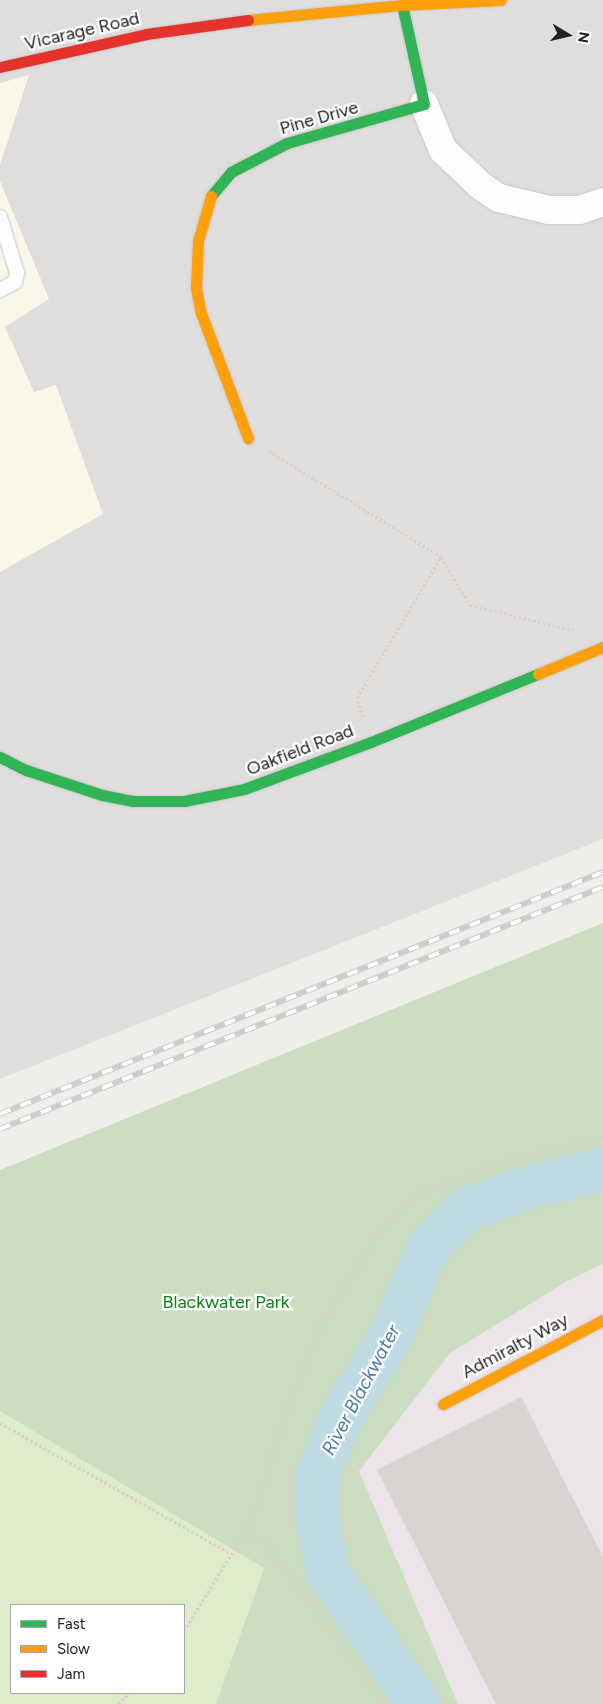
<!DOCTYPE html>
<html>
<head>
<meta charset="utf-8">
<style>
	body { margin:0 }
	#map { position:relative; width:603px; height:1704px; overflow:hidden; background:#f0eeeb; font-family:Figtree,sans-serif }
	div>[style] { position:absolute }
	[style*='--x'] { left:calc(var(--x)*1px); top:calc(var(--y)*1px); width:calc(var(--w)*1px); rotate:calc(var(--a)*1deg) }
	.residential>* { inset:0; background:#dfdedc }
	.industrial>* { inset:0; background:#ede4e9 }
	.education>* { inset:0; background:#f8f7e8 }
	.grass>* { inset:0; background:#ddeccb }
	.forest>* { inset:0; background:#cbdec1 }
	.river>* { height:44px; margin:-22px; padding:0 22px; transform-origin:22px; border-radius:22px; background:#bfdbe3 }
	.building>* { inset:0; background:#d7d4d2 }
	.path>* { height:3px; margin-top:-1.5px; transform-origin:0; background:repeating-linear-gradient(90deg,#dccecd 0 2.5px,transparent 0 5px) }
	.roads { filter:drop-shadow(0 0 1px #c9c8c7) drop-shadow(0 0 1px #c9c8c7) }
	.lane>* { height:14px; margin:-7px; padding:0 7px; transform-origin:7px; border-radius:7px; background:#fdfcfc }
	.street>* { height:28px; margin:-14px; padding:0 14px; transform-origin:14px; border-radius:14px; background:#fdfcfc }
	.fast>* { height:11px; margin:-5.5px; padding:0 5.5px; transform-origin:5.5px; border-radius:5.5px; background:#30b455 }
	.slow>* { height:11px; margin:-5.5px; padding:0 5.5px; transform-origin:5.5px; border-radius:5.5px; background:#ff9f0a }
	.jam>* { height:11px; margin:-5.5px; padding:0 5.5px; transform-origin:5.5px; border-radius:5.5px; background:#e5322d }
	.rail>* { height:5.5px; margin-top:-2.75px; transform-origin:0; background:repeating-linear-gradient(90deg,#fff 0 11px,#ccc 0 22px); box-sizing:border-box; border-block:1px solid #ccc }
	span { translate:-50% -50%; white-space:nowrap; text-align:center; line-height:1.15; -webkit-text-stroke:4.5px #fff; paint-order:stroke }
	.street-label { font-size:18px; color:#222 }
	.park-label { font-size:18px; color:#0c8416 }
	.water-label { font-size:19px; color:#4a7aab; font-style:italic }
	.legend { position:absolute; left:10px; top:1604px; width:175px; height:90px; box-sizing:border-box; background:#fff; border:1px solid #a7a7a7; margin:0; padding:6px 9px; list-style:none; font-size:15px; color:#222 }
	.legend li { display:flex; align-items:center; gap:10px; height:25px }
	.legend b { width:25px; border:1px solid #a7a7a7 }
	.north { position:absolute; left:543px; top:10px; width:50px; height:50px; -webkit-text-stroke:4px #fff; paint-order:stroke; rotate:99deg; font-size:14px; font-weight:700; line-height:20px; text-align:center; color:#222 }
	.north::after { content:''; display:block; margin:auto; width:18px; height:22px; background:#222; clip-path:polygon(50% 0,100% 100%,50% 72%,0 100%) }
</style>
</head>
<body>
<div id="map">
	<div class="residential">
		<i style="clip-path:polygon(0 0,603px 0,603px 839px,0 1079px)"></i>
	</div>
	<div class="industrial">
		<i style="clip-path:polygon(603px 1264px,603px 1704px,458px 1704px,359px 1471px,450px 1353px,569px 1280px)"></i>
	</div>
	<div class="education">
		<i style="clip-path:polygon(29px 75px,0 165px,0 83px)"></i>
		<i style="clip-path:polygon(0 181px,49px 299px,5px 327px,34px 392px,56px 385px,103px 514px,0 572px)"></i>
	</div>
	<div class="grass">
		<i style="clip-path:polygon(evenodd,0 1410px,264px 1568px,216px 1704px,0 1704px,0 1410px,11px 1605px,184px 1605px,184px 1693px,11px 1693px,11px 1605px)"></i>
	</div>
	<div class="forest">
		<i style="clip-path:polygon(603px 923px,603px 1264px,569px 1280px,450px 1353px,359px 1471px,458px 1704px,216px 1704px,264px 1568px,0 1411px,0 1170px)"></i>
	</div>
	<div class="river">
		<i style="--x:419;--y:1704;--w:160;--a:-124.6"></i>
		<i style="--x:328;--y:1572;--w:54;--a:-101.7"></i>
		<i style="--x:317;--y:1519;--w:43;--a:-90"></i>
		<i style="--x:317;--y:1476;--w:63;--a:-67.5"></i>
		<i style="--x:341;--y:1418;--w:95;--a:-58.8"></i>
		<i style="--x:390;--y:1337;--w:96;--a:-66.6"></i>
		<i style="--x:428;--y:1249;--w:53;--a:-47.3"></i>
		<i style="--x:464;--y:1210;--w:70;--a:-19.2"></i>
		<i style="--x:530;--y:1187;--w:75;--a:-13.9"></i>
	</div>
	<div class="building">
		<i style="clip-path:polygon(521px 1397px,603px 1557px,603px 1704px,496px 1704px,377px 1470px)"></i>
	</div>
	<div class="path">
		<i style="--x:269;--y:451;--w:202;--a:31.6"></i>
		<i style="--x:441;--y:557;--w:56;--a:58.9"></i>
		<i style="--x:470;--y:605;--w:106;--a:13.6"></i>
		<i style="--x:363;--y:717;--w:20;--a:-108"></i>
		<i style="--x:357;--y:698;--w:164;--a:-59.2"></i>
		<i style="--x:0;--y:1423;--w:264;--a:29.5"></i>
		<i style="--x:241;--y:1538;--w:24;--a:9"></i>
		<i style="--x:265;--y:1542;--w:202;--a:53.2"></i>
		<i style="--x:184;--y:1631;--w:128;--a:-58.4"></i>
		<i style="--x:251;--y:1522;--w:140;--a:-71.7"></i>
		<i style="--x:295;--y:1389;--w:81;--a:-67.5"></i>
		<i style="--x:326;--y:1314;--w:98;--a:-56.6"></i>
		<i style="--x:380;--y:1232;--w:52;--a:-45.8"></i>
		<i style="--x:416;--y:1195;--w:100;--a:-20.4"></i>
		<i style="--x:510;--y:1160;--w:96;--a:-13.9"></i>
		<i style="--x:118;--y:1704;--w:16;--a:-45"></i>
	</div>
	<div class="roads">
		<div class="lane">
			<i style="--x:0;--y:217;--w:59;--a:73.1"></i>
			<i style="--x:17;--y:273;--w:9;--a:103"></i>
			<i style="--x:15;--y:282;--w:17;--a:152"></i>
		</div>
		<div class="street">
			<i style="--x:424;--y:104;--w:50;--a:67.6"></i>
			<i style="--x:443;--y:150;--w:52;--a:43.5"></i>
			<i style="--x:481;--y:186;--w:22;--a:34"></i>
			<i style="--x:499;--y:198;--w:51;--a:13.5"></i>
			<i style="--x:549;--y:210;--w:30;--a:0"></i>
			<i style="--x:579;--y:210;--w:25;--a:-18"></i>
		</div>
		<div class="fast">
			<i style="--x:211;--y:196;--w:31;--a:-50"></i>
			<i style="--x:231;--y:172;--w:63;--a:-27.4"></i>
			<i style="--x:287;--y:143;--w:142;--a:-15.9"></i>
			<i style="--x:424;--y:104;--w:101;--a:-102.5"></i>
			<i style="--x:0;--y:757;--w:29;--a:27"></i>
			<i style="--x:26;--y:770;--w:80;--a:18.2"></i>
			<i style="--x:102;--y:795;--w:31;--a:11"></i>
			<i style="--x:132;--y:801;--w:52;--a:0"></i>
			<i style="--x:184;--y:801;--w:61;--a:-11.3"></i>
			<i style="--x:244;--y:789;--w:135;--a:-20.3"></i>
			<i style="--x:371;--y:742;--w:180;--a:-22.2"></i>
		</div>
		<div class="slow">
			<i style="--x:248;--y:20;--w:155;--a:-5.6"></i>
			<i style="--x:402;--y:5;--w:99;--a:-2.9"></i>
			<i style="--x:211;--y:196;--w:47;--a:106.1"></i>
			<i style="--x:198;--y:241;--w:47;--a:92.4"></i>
			<i style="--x:196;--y:288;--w:25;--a:79"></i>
			<i style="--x:201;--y:313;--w:134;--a:69.4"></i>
			<i style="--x:538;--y:674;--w:70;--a:-22.6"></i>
			<i style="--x:443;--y:1404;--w:181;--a:-27.7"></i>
		</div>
		<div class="jam">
			<i style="--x:0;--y:67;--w:150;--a:-12.7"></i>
			<i style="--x:146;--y:34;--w:103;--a:-7.8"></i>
		</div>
	</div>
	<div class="rail">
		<i style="--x:0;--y:1114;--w:650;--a:-21.87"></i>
		<i style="--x:0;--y:1129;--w:650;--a:-21.87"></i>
	</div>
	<div class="street-label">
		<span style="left:82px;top:31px;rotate:-13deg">Vicarage Road</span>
		<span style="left:319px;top:118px;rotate:-16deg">Pine Drive</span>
		<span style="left:300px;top:750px;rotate:-21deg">Oakfield Road</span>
		<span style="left:515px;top:1346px;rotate:-28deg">Admiralty Way</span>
	</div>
	<div class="park-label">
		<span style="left:226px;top:1302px">Blackwater Park</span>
	</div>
	<div class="water-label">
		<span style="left:361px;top:1390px;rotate:-62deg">River Blackwater</span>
	</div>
	<ul class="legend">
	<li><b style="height:6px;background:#30b455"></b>Fast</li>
	<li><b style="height:6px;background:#ff9f0a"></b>Slow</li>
	<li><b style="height:6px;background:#e5322d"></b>Jam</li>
	</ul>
	<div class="north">N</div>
</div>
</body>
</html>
